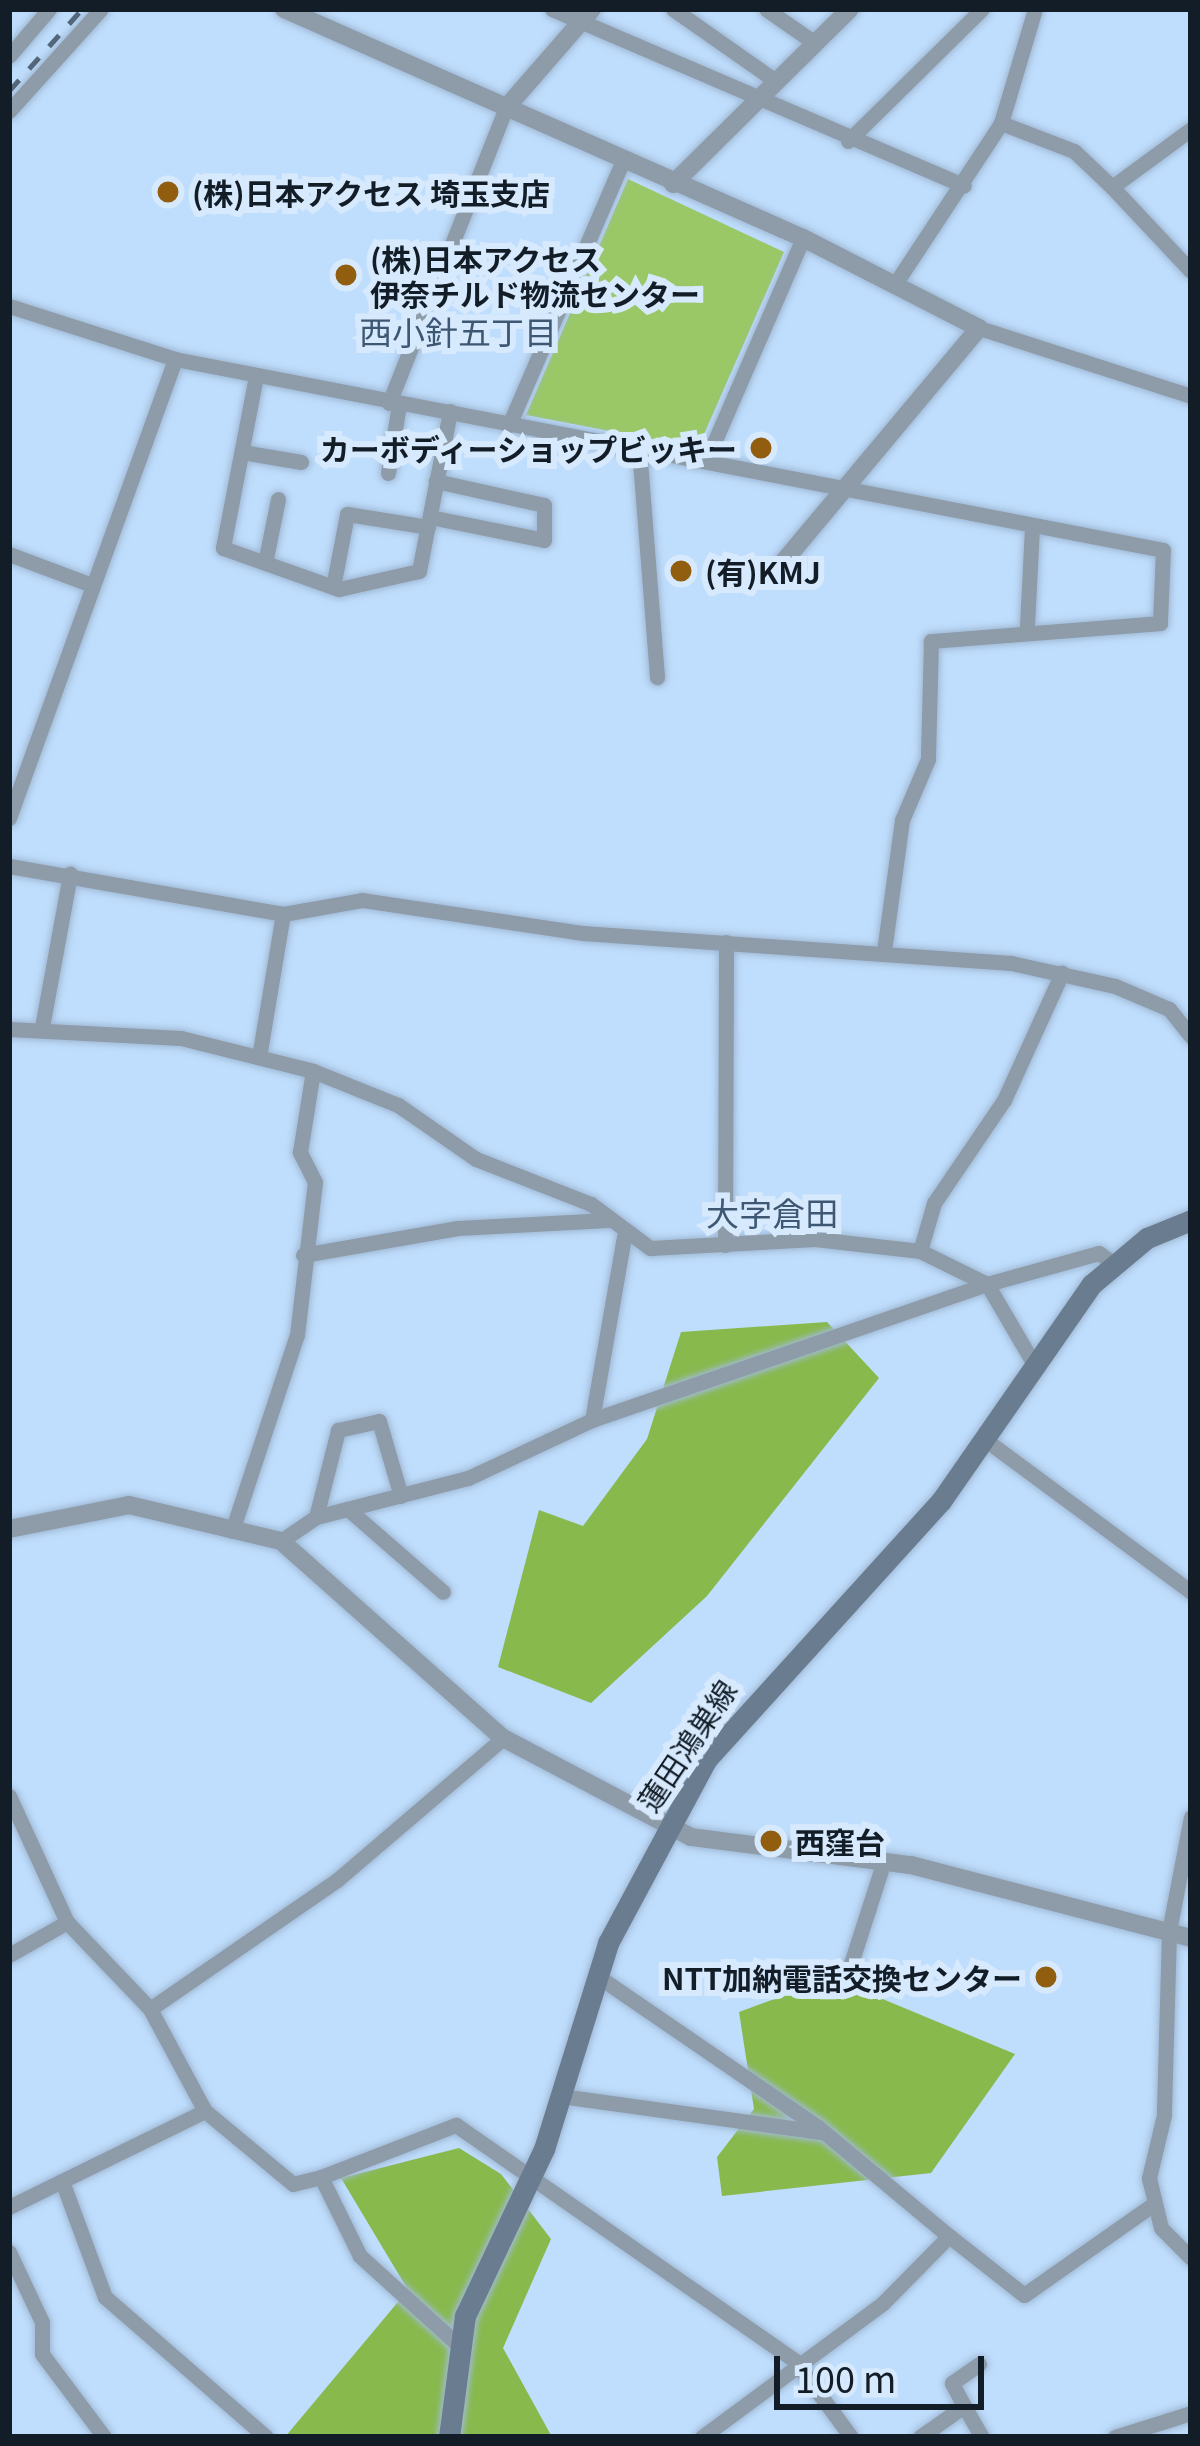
<!DOCTYPE html>
<html>
<head>
<meta charset="utf-8">
<style>
	body { margin:0 }
	#map { position:relative; width:1200px; height:2446px; overflow:hidden; background:#bfddfc; font-family:Georgia,"Noto Sans JP",serif }
	div>[style] { position:absolute }
	[style*='--x'] { left:calc(var(--x)*1px); top:calc(var(--y)*1px); width:calc(var(--w)*1px); rotate:calc(var(--a)*1deg) }
	.green>* { inset:0; background:#9ac867 }
	.forest>* { inset:0; background:#88b94d }
	.roads { filter:drop-shadow(0 0 3px #a0bad6) drop-shadow(0 0 3px #a0bad6) }
	.minor>* { height:15px; margin:-7.5px; padding:0 7.5px; transform-origin:7.5px; border-radius:7.5px; background:#8e9ba8 }
	.tertiary>* { height:18px; margin:-9px; padding:0 9px; transform-origin:9px; border-radius:9px; background:#8e9ba8 }
	.secondary>* { height:21px; margin:-10.5px; padding:0 10.5px; transform-origin:10.5px; border-radius:10.5px; background:#6a7c8f }
	.rail>* { height:4.5px; margin-top:-2.25px; transform-origin:0; background:repeating-linear-gradient(90deg,#546679 0 15px,transparent 0 30px) }
	.dots>* { width:33px; height:33px; translate:-50% -50%; box-sizing:border-box; border:6px solid #d7e9fc; border-radius:50% }
	span { translate:-50% -50%; white-space:nowrap; text-align:center; line-height:1.15; -webkit-text-stroke:12px #d7e9fc; paint-order:stroke }
	.poi-label { font-size:30px; color:#121d28; font-weight:700 }
	.left { translate:0 -50%; text-align:left }
	.right { translate:-100% -50%; text-align:right }
	.street-label { font-size:30px; color:#121d28 }
	.neighbourhood-label { font-size:33px; color:#3e5873 }
	.frame { position:absolute; inset:0; border:12px solid #121d28; pointer-events:none }
	.scale { position:absolute; left:774px; top:2356px; width:210px; height:54px; box-sizing:border-box; border:6px solid #121d28; border-top:0; padding-left:15px; font-size:36px; line-height:42px; white-space:nowrap; color:#121d28; -webkit-text-stroke:9px #d7e9fc; paint-order:stroke }
</style>
</head>
<body>
<div id="map">
	<div class="green">
		<i style="clip-path:polygon(628px 179px,784px 252px,698px 448px,526px 415px)"></i>
	</div>
	<div class="forest">
		<i style="clip-path:polygon(827px 1322px,879px 1378px,707px 1596px,591px 1703px,498px 1667px,539px 1510px,583px 1526px,647px 1439px,681px 1332px)"></i>
		<i style="clip-path:polygon(832px 1978px,1015px 2054px,931px 2173px,722px 2196px,717px 2157px,754px 2109px,739px 2012px)"></i>
		<i style="clip-path:polygon(459px 2148px,501px 2174px,551px 2239px,503px 2348px,552px 2437px,285px 2437px,408px 2290px,341px 2178px)"></i>
	</div>
	<div class="roads">
		<div class="minor">
			<i style="--x:552;--y:9;--w:448;--a:23.2"></i>
			<i style="--x:673;--y:9;--w:126;--a:35"></i>
			<i style="--x:766;--y:9;--w:60;--a:34.8"></i>
			<i style="--x:9;--y:56;--w:62;--a:-49.6"></i>
			<i style="--x:9;--y:111;--w:137;--a:-48"></i>
			<i style="--x:1001;--y:123;--w:78;--a:21"></i>
			<i style="--x:1074;--y:151;--w:52;--a:43.5"></i>
			<i style="--x:1112;--y:187;--w:98;--a:-36.3"></i>
			<i style="--x:848;--y:141;--w:188;--a:-44.6"></i>
			<i style="--x:1112;--y:187;--w:115;--a:46.8"></i>
			<i style="--x:897;--y:281;--w:189;--a:-56.6"></i>
			<i style="--x:1001;--y:123;--w:119;--a:-73.4"></i>
			<i style="--x:9;--y:306;--w:174;--a:17.7"></i>
			<i style="--x:175;--y:359;--w:1006;--a:10.94"></i>
			<i style="--x:1163;--y:550;--w:73;--a:92.4"></i>
			<i style="--x:1160;--y:623;--w:230;--a:175.5"></i>
			<i style="--x:931;--y:641;--w:118;--a:91.5"></i>
			<i style="--x:928;--y:759;--w:66;--a:113.1"></i>
			<i style="--x:902;--y:820;--w:133;--a:97.8"></i>
			<i style="--x:979;--y:328;--w:223;--a:17.8"></i>
			<i style="--x:256;--y:376;--w:175;--a:100.9"></i>
			<i style="--x:223;--y:548;--w:123;--a:19.5"></i>
			<i style="--x:339;--y:589;--w:82;--a:-12.7"></i>
			<i style="--x:419;--y:571;--w:163;--a:-79"></i>
			<i style="--x:389;--y:403;--w:317;--a:-68.4"></i>
			<i style="--x:509;--y:425;--w:288;--a:-66.7"></i>
			<i style="--x:639;--y:448;--w:230;--a:85.5"></i>
			<i style="--x:242;--y:452;--w:60;--a:9.6"></i>
			<i style="--x:706;--y:461;--w:243;--a:-66.5"></i>
			<i style="--x:388;--y:473;--w:70;--a:-80.9"></i>
			<i style="--x:430;--y:517;--w:116;--a:11.4"></i>
			<i style="--x:544;--y:540;--w:35;--a:-90"></i>
			<i style="--x:544;--y:505;--w:111;--a:-167.5"></i>
			<i style="--x:9;--y:554;--w:89;--a:20.5"></i>
			<i style="--x:266;--y:558;--w:60;--a:-78.5"></i>
			<i style="--x:333;--y:587;--w:74;--a:-79.1"></i>
			<i style="--x:347;--y:514;--w:82;--a:9.1"></i>
			<i style="--x:1027;--y:626;--w:100;--a:-87.1"></i>
			<i style="--x:9;--y:818;--w:488;--a:-70.1"></i>
			<i style="--x:9;--y:866;--w:278;--a:9.9"></i>
			<i style="--x:283;--y:914;--w:80;--a:-10"></i>
			<i style="--x:362;--y:900;--w:223;--a:8.5"></i>
			<i style="--x:583;--y:933;--w:429;--a:4"></i>
			<i style="--x:1011;--y:963;--w:107;--a:12.5"></i>
			<i style="--x:1115;--y:986;--w:59;--a:23.1"></i>
			<i style="--x:1169;--y:1009;--w:35;--a:51"></i>
			<i style="--x:42;--y:1027;--w:156;--a:-79.6"></i>
			<i style="--x:9;--y:1029;--w:172;--a:3"></i>
			<i style="--x:181;--y:1038;--w:136;--a:14"></i>
			<i style="--x:313;--y:1071;--w:92;--a:21.8"></i>
			<i style="--x:398;--y:1105;--w:95;--a:34.7"></i>
			<i style="--x:476;--y:1159;--w:123;--a:21.4"></i>
			<i style="--x:591;--y:1204;--w:74;--a:36.7"></i>
			<i style="--x:650;--y:1248;--w:165;--a:-3.1"></i>
			<i style="--x:815;--y:1239;--w:106;--a:6.5"></i>
			<i style="--x:920;--y:1251;--w:75;--a:26.2"></i>
			<i style="--x:987;--y:1284;--w:93;--a:59.6"></i>
			<i style="--x:259;--y:1057;--w:145;--a:-80.5"></i>
			<i style="--x:725;--y:1245;--w:303;--a:-89.8"></i>
			<i style="--x:920;--y:1251;--w:50;--a:-73.7"></i>
			<i style="--x:934;--y:1203;--w:125;--a:-55.8"></i>
			<i style="--x:1004;--y:1100;--w:140;--a:-65.5"></i>
			<i style="--x:303;--y:1255;--w:157;--a:-9.9"></i>
			<i style="--x:458;--y:1228;--w:150;--a:-3.1"></i>
			<i style="--x:592;--y:1420;--w:187;--a:-80.1"></i>
			<i style="--x:983;--y:1438;--w:259;--a:36.5"></i>
			<i style="--x:348;--y:1509;--w:126;--a:41.1"></i>
			<i style="--x:316;--y:1517;--w:90;--a:-75.8"></i>
			<i style="--x:338;--y:1430;--w:42;--a:-12.4"></i>
			<i style="--x:379;--y:1421;--w:78;--a:73.7"></i>
			<i style="--x:232;--y:1531;--w:206;--a:-71.7"></i>
			<i style="--x:297;--y:1335;--w:154;--a:-83.3"></i>
			<i style="--x:315;--y:1182;--w:34;--a:-117"></i>
			<i style="--x:300;--y:1152;--w:82;--a:-80.9"></i>
			<i style="--x:281;--y:1541;--w:42;--a:-34.4"></i>
			<i style="--x:316;--y:1517;--w:157;--a:-14.4"></i>
			<i style="--x:468;--y:1478;--w:137;--a:-25.1"></i>
			<i style="--x:592;--y:1420;--w:418;--a:-19"></i>
			<i style="--x:987;--y:1284;--w:116;--a:-15.5"></i>
			<i style="--x:1099;--y:1253;--w:17;--a:36"></i>
			<i style="--x:9;--y:1796;--w:139;--a:65.3"></i>
			<i style="--x:67;--y:1922;--w:120;--a:46.3"></i>
			<i style="--x:150;--y:2009;--w:116;--a:61.7"></i>
			<i style="--x:205;--y:2111;--w:114;--a:39.7"></i>
			<i style="--x:293;--y:2184;--w:29;--a:-14"></i>
			<i style="--x:1191;--y:1817;--w:116;--a:100.9"></i>
			<i style="--x:1169;--y:1931;--w:184;--a:91.6"></i>
			<i style="--x:1164;--y:2115;--w:65;--a:103.4"></i>
			<i style="--x:1149;--y:2178;--w:51;--a:76.5"></i>
			<i style="--x:1161;--y:2228;--w:42;--a:45"></i>
			<i style="--x:9;--y:1955;--w:67;--a:-29.6"></i>
			<i style="--x:596;--y:1975;--w:269;--a:34.4"></i>
			<i style="--x:818;--y:2127;--w:170;--a:39.8"></i>
			<i style="--x:847;--y:1976;--w:121;--a:-72.2"></i>
			<i style="--x:150;--y:2009;--w:227;--a:-34.6"></i>
			<i style="--x:337;--y:1880;--w:218;--a:-40.5"></i>
			<i style="--x:561;--y:2096;--w:262;--a:7.9"></i>
			<i style="--x:62;--y:2181;--w:124;--a:69.7"></i>
			<i style="--x:105;--y:2297;--w:213;--a:41"></i>
			<i style="--x:9;--y:2207;--w:218;--a:-26.1"></i>
			<i style="--x:9;--y:2252;--w:77;--a:64.8"></i>
			<i style="--x:42;--y:2322;--w:32;--a:90"></i>
			<i style="--x:42;--y:2354;--w:104;--a:53.2"></i>
			<i style="--x:456;--y:2343;--w:130;--a:-137.8"></i>
			<i style="--x:360;--y:2256;--w:88;--a:-116.3"></i>
			<i style="--x:321;--y:2177;--w:145;--a:-21.1"></i>
			<i style="--x:456;--y:2125;--w:413;--a:34.8"></i>
			<i style="--x:795;--y:2361;--w:94;--a:53.6"></i>
			<i style="--x:964;--y:2406;--w:36;--a:60"></i>
			<i style="--x:702;--y:2437;--w:225;--a:-36.5"></i>
			<i style="--x:883;--y:2303;--w:94;--a:-45.4"></i>
			<i style="--x:949;--y:2236;--w:95;--a:38.2"></i>
			<i style="--x:1024;--y:2295;--w:156;--a:-35.1"></i>
			<i style="--x:920;--y:2437;--w:54;--a:-35.2"></i>
			<i style="--x:964;--y:2406;--w:26;--a:-118"></i>
			<i style="--x:952;--y:2383;--w:33;--a:-35"></i>
			<i style="--x:1115;--y:2437;--w:80;--a:-17.5"></i>
		</div>
		<div class="tertiary">
			<i style="--x:284;--y:9;--w:567;--a:23.81"></i>
			<i style="--x:803;--y:238;--w:198;--a:27.1"></i>
			<i style="--x:979;--y:328;--w:310;--a:129.9"></i>
			<i style="--x:506;--y:108;--w:131;--a:-49"></i>
			<i style="--x:673;--y:184;--w:249;--a:-44.7"></i>
			<i style="--x:9;--y:1529;--w:122;--a:-11.3"></i>
			<i style="--x:129;--y:1505;--w:156;--a:13.3"></i>
			<i style="--x:281;--y:1541;--w:297;--a:41.6"></i>
			<i style="--x:503;--y:1738;--w:212;--a:27.8"></i>
			<i style="--x:691;--y:1837;--w:222;--a:7.3"></i>
			<i style="--x:911;--y:1865;--w:289;--a:14.6"></i>
		</div>
		<div class="secondary">
			<i style="--x:449;--y:2437;--w:122;--a:-82.5"></i>
			<i style="--x:465;--y:2316;--w:185;--a:-64.7"></i>
			<i style="--x:544;--y:2149;--w:216;--a:-72.7"></i>
			<i style="--x:608;--y:1943;--w:208;--a:-61.8"></i>
			<i style="--x:706;--y:1760;--w:350;--a:-47.8"></i>
			<i style="--x:941;--y:1501;--w:264;--a:-55.2"></i>
			<i style="--x:1092;--y:1284;--w:72;--a:-39.9"></i>
			<i style="--x:1147;--y:1238;--w:48;--a:-22.2"></i>
		</div>
	</div>
	<div class="rail">
		<i style="--x:9;--y:91;--w:110;--a:-48.3"></i>
	</div>
	<div class="dots">
		<i style="left:168px;top:192px;background:#915d0f"></i>
		<i style="left:346px;top:275px;background:#915d0f"></i>
		<i style="left:761px;top:448px;background:#915d0f"></i>
		<i style="left:681px;top:571px;background:#915d0f"></i>
		<i style="left:771px;top:1841px;background:#915d0f"></i>
		<i style="left:1046px;top:1977px;background:#915d0f"></i>
	</div>
	<div class="poi-label">
		<span class="left" style="left:192px;top:192px">(株)日本アクセス 埼玉支店</span>
		<span class="left" style="left:370px;top:275px">(株)日本アクセス<br>伊奈チルド物流センター</span>
		<span class="right" style="left:737px;top:448px">カーボディーショップビッキー</span>
		<span class="left" style="left:705px;top:571px">(有)KMJ</span>
		<span class="left" style="left:795px;top:1841px">西窪台</span>
		<span class="right" style="left:1022px;top:1977px">NTT加納電話交換センター</span>
	</div>
	<div class="street-label">
		<span style="left:686px;top:1745px;rotate:-56deg">蓮田鴻巣線</span>
	</div>
	<div class="neighbourhood-label">
		<span style="left:458px;top:332px">西小針五丁目</span>
		<span style="left:772px;top:1213px">大字倉田</span>
	</div>
	<div class="frame"></div>
	<div class="scale">100 m</div>
</div>
</body>
</html>
